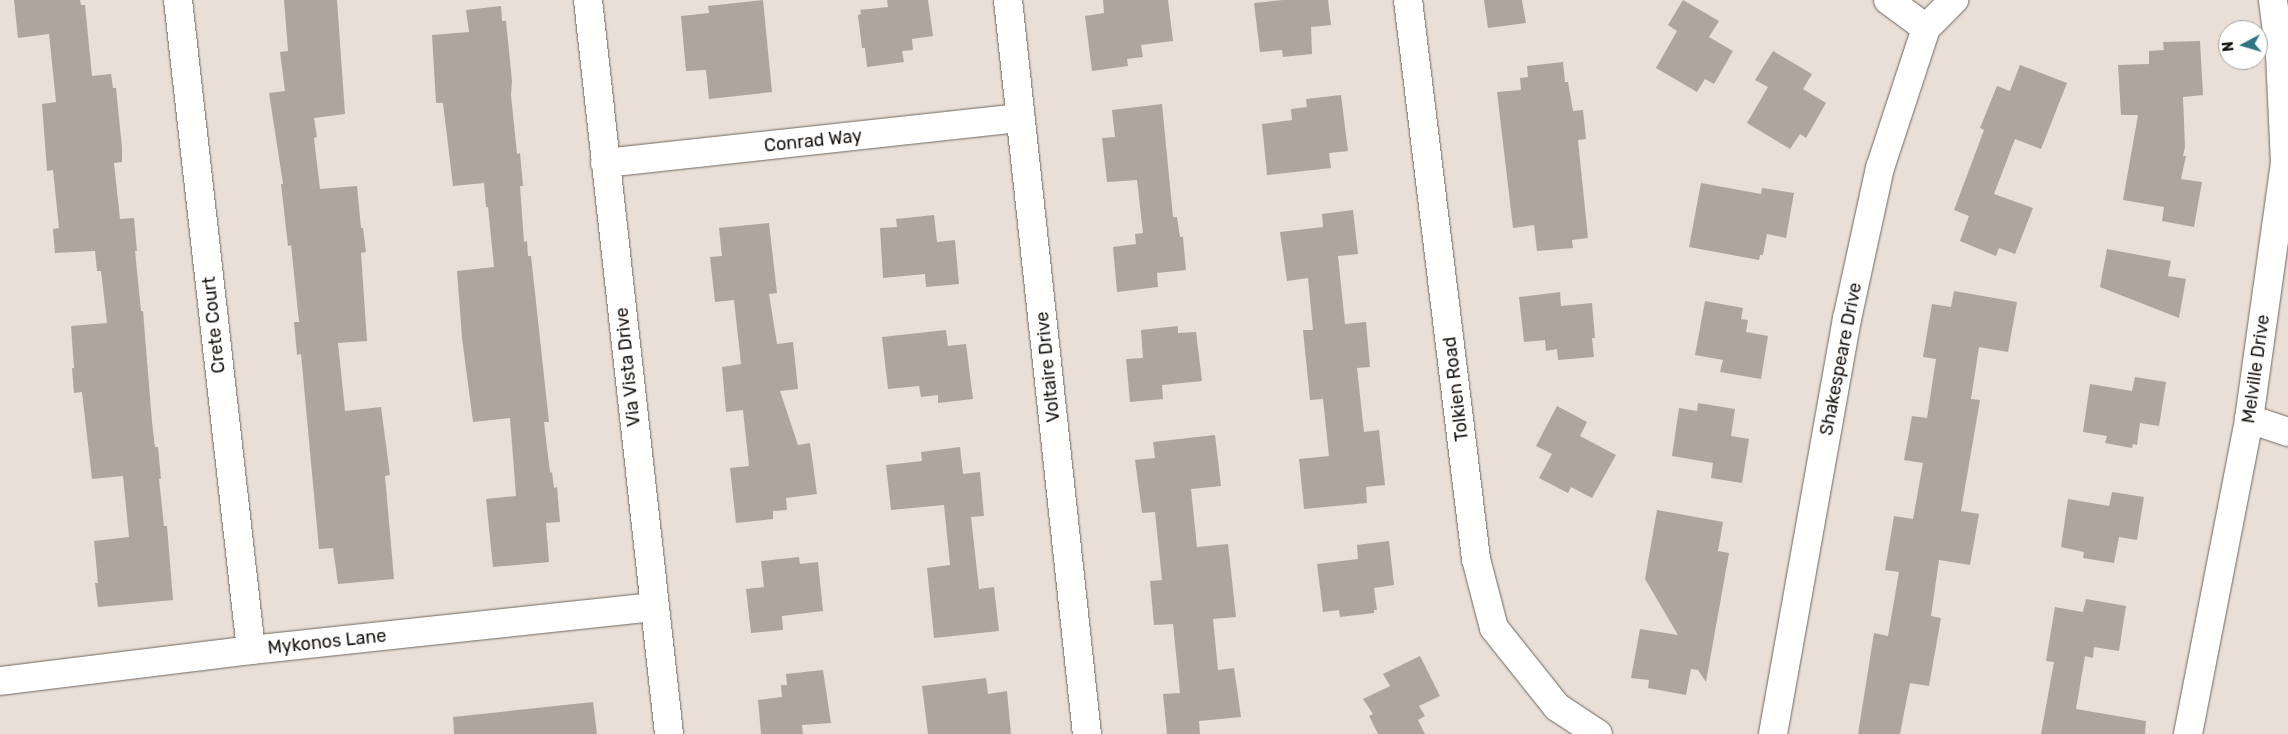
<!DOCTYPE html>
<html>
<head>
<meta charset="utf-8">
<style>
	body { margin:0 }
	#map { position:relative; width:2288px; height:734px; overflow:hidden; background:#e9dfd6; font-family:Rubik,sans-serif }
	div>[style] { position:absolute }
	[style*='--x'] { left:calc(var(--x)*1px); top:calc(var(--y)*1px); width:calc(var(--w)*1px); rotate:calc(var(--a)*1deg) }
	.building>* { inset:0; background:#afa59d }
	.roads { filter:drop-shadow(0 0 1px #70675f) drop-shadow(0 0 1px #70675f) }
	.minor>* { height:28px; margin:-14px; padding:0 14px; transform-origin:14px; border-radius:14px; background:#fff }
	span { translate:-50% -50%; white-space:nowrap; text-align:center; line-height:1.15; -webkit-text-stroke:5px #fff; paint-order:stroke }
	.street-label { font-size:18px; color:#191512 }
	.north { position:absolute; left:2218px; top:20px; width:50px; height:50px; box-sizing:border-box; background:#fff; border:1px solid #a3a1a0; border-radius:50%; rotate:264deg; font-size:14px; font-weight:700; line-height:20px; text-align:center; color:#191512 }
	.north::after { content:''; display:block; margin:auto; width:18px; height:22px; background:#307683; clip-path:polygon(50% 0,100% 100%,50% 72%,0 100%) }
</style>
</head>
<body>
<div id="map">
	<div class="building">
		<i style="clip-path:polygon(14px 0,80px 0,81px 5px,85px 5px,92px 76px,111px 74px,113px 88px,116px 88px,122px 148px,122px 162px,114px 163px,120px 219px,134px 218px,137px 251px,135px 251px,141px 311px,143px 311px,152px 422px,155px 447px,158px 447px,161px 479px,159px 479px,164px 526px,167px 526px,173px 600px,98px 607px,95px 583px,98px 583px,94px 541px,129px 537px,123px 476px,92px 479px,82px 392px,74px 393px,72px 368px,74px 368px,71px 326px,107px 323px,101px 271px,97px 271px,95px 251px,55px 253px,53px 229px,59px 228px,53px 170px,47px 171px,42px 104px,56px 102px,49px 34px,18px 38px)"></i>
		<i style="clip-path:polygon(284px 0,337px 0,345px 114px,314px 118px,317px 137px,314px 138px,320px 189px,357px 186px,361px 228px,363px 228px,366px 252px,361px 253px,367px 341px,338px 343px,345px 411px,381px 407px,390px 475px,385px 476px,394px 579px,338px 584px,333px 548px,319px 549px,301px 354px,297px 355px,294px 322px,299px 322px,291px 245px,288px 246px,281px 184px,283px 184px,269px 93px,285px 91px,280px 52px,288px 51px)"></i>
		<i style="clip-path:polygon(763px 0,772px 92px,709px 99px,706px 70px,686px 71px,681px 16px,709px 13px,708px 6px)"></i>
		<i style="clip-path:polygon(887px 0,928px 0,933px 36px,912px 39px,913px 50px,902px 51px,904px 62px,867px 67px,865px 48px,862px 48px,858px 15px,861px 14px,860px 10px,888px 7px)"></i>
		<i style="clip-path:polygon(1103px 0,1168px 0,1173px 41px,1141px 45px,1143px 57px,1127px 59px,1128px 66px,1092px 71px,1085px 16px,1104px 13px)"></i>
		<i style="clip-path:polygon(1283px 0,1328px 0,1331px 25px,1311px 27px,1312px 54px,1283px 57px,1282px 50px,1260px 52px,1254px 3px)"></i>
		<i style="clip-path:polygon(1484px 0,1522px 0,1526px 23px,1488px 28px)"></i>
		<i style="clip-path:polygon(1683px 0,1719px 21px,1709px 37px,1733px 51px,1714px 84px,1705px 79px,1697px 92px,1656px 68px,1677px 31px,1668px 25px)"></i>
		<i style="clip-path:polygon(501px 6px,502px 21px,506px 21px,512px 81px,511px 95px,517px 154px,520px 153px,523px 186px,520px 186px,524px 242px,527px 241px,528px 256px,531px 256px,549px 422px,544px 422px,550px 473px,552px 472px,554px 488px,557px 487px,560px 522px,546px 523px,549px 562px,493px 567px,486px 499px,516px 496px,510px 418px,473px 422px,462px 338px,457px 271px,494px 267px,488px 207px,486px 207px,484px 183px,453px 186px,443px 103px,436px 103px,432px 35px,469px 32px,466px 10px)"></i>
		<i style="clip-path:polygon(2200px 41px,2203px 95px,2183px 97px,2185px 147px,2183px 156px,2186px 156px,2181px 179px,2202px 182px,2194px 227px,2162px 221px,2164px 207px,2123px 200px,2138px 115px,2121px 115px,2118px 65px,2149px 64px,2149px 51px,2164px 50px,2163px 42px)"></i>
		<i style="clip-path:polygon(1773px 51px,1812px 74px,1803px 89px,1826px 103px,1806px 138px,1800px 134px,1790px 149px,1747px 123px,1768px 87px,1755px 80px)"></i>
		<i style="clip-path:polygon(1563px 62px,1565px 82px,1568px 82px,1573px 111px,1583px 110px,1586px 139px,1578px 140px,1588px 238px,1572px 240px,1573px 248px,1537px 251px,1534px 225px,1513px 228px,1497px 92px,1521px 90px,1520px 78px,1528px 77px,1527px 66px)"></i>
		<i style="clip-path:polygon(2020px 65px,2067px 83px,2041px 149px,2015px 139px,1994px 194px,2033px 208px,2015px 254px,1999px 248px,1996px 256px,1960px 241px,1969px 216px,1954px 210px,1984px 130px,1980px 128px,1997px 86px,2010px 91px)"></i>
		<i style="clip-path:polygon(1341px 95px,1348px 151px,1329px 153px,1331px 168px,1267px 175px,1262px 124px,1292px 120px,1291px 109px,1307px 107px,1306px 99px)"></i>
		<i style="clip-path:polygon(1162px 104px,1173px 217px,1177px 217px,1180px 237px,1183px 237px,1186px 270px,1157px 273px,1158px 287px,1117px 292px,1113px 247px,1136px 244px,1135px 234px,1143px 233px,1137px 180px,1107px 182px,1102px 138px,1115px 137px,1112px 110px)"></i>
		<i style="clip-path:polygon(1701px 183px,1761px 194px,1762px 188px,1794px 193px,1786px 238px,1767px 234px,1763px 255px,1760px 255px,1759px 260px,1689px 247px)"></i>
		<i style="clip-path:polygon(1353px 210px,1358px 254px,1338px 256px,1345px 324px,1366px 322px,1370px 367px,1357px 368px,1364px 432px,1379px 430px,1385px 485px,1366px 487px,1367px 503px,1304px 509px,1299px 459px,1329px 456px,1323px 399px,1310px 400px,1303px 330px,1313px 330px,1308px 278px,1287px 281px,1280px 232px,1323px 227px,1322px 214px)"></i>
		<i style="clip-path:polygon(934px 215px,937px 242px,955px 240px,959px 284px,926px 287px,925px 274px,883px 278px,880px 228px,897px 227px,896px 219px)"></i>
		<i style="clip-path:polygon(769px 223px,777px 293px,769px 294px,777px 344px,793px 342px,798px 389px,780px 391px,798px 445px,810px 443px,817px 494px,786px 498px,787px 510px,773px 511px,773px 519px,736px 523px,730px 468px,749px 466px,743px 410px,726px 412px,722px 367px,741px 364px,734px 300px,715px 302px,710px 257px,722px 256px,719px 228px)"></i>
		<i style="clip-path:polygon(2107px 249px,2171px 261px,2168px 276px,2186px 279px,2179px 318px,2100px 287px)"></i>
		<i style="clip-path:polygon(1954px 291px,2017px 302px,2008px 352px,1979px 347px,1971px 399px,1980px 400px,1961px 511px,1979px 514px,1970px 565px,1939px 560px,1931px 616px,1941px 618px,1929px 686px,1910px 683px,1900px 734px,1858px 734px,1874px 633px,1888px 636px,1899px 572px,1885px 570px,1894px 516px,1913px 519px,1923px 463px,1904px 460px,1912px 416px,1927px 418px,1936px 359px,1923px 357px,1932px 304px,1951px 307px)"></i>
		<i style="clip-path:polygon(1560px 292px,1561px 306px,1592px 303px,1595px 338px,1592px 338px,1594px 357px,1558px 360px,1557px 349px,1546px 351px,1545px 340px,1524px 342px,1519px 297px)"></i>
		<i style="clip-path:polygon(1705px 301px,1743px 308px,1741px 319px,1748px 320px,1746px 332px,1768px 336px,1761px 379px,1720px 372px,1723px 360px,1695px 355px)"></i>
		<i style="clip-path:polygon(1178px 326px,1178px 333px,1196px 332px,1202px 381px,1162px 385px,1163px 399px,1130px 402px,1126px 359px,1143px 358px,1141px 330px)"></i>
		<i style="clip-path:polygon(946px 330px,948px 346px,966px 344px,973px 399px,938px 403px,938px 395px,921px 397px,919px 386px,888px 389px,882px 337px)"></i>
		<i style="clip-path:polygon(2135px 377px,2166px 382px,2159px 426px,2140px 423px,2137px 445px,2133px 444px,2132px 448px,2105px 443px,2107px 436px,2083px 432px,2090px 384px,2132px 391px)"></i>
		<i style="clip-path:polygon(1698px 403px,1735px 409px,1731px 436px,1749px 439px,1742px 483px,1711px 478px,1713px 463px,1672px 456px,1679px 408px,1697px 411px)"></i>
		<i style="clip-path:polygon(1557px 406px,1587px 422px,1580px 436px,1616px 455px,1592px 498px,1571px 487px,1568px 493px,1539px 478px,1552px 454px,1536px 446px)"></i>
		<i style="clip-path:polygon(1215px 435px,1221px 486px,1191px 489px,1197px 547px,1228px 544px,1236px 617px,1213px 619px,1218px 670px,1234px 668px,1241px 717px,1199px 721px,1200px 734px,1167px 734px,1163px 694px,1180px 693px,1173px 624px,1154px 625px,1150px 581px,1162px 580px,1155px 512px,1142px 513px,1135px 460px,1155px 458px,1153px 442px)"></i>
		<i style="clip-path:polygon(960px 447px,963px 474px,980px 472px,984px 516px,971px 517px,979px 589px,994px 587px,999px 631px,934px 638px,927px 568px,950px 565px,944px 505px,891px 510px,886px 465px,922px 461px,921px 452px)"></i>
		<i style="clip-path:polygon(2112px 492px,2144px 497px,2137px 540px,2119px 537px,2114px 563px,2083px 558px,2084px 552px,2061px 547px,2068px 499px,2109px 506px)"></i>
		<i style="clip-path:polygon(1657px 510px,1723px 522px,1718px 551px,1729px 553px,1706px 682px,1698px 670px,1691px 669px,1686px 695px,1648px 688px,1649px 680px,1631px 678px,1640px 629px,1678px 635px,1645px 579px)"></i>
		<i style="clip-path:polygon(1389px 541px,1394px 585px,1374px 588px,1377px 610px,1374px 610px,1374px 613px,1340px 617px,1339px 610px,1323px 612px,1317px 564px,1358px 559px,1357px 545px)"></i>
		<i style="clip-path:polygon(799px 557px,800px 564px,818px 562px,823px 611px,782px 616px,783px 630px,751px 633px,746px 589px,764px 587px,761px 561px)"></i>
		<i style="clip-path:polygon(2086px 599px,2126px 606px,2119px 651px,2094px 647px,2093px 658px,2085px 656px,2076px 709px,2146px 721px,2145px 734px,2041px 734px,2054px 662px,2046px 661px,2055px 607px,2083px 612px)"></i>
		<i style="clip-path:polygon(1420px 656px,1440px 696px,1419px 706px,1425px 716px,1418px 720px,1425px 734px,1378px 734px,1369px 716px,1373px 714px,1363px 699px,1390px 686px,1383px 674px)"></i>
		<i style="clip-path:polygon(823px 670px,831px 723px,802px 725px,803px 734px,761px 734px,758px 700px,782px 697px,781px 685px,787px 685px,786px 674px)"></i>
		<i style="clip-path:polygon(986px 678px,988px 694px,1007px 691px,1011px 734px,928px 734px,922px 686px)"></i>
		<i style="clip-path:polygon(593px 702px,597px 734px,454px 734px,453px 717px)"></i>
	</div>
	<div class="roads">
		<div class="minor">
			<i style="--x:178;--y:0;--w:654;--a:83.59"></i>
			<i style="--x:588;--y:0;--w:738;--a:83.7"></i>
			<i style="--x:1008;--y:0;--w:738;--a:83.86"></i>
			<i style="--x:1408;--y:0;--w:563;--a:83.06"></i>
			<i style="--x:1476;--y:559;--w:71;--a:75.4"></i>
			<i style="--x:1494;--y:628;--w:101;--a:51.4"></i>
			<i style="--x:1557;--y:707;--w:49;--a:33.4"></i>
			<i style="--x:1888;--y:0;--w:47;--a:36.4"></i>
			<i style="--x:605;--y:163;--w:418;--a:-6.2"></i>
			<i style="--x:2249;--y:419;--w:41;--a:18.4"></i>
			<i style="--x:0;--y:681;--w:253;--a:-7"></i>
			<i style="--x:251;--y:650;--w:405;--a:-6.1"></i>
			<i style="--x:1773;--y:734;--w:422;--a:-79.9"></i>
			<i style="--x:1847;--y:319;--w:155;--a:-77.7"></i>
			<i style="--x:1880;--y:168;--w:147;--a:-71.8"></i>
			<i style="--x:1926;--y:28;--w:40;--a:-45"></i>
			<i style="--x:2188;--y:734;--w:321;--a:-79"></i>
			<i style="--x:2249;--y:419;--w:258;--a:-82"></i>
			<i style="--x:2285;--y:164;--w:109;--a:-92.6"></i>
			<i style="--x:2280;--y:55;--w:55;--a:-97.3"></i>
		</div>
	</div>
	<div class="street-label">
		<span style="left:813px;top:141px;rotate:-6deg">Conrad Way</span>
		<span style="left:214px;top:325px;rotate:-96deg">Crete Court</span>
		<span style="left:1841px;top:359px;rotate:-79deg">Shakespeare Drive</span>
		<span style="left:628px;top:367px;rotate:-96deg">Via Vista Drive</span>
		<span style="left:1048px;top:367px;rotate:-96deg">Voltaire Drive</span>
		<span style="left:2256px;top:369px;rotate:-82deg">Melville Drive</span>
		<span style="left:1456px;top:389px;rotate:-97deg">Tolkien Road</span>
		<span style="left:327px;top:642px;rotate:-6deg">Mykonos Lane</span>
	</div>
	<div class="north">N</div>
</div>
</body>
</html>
